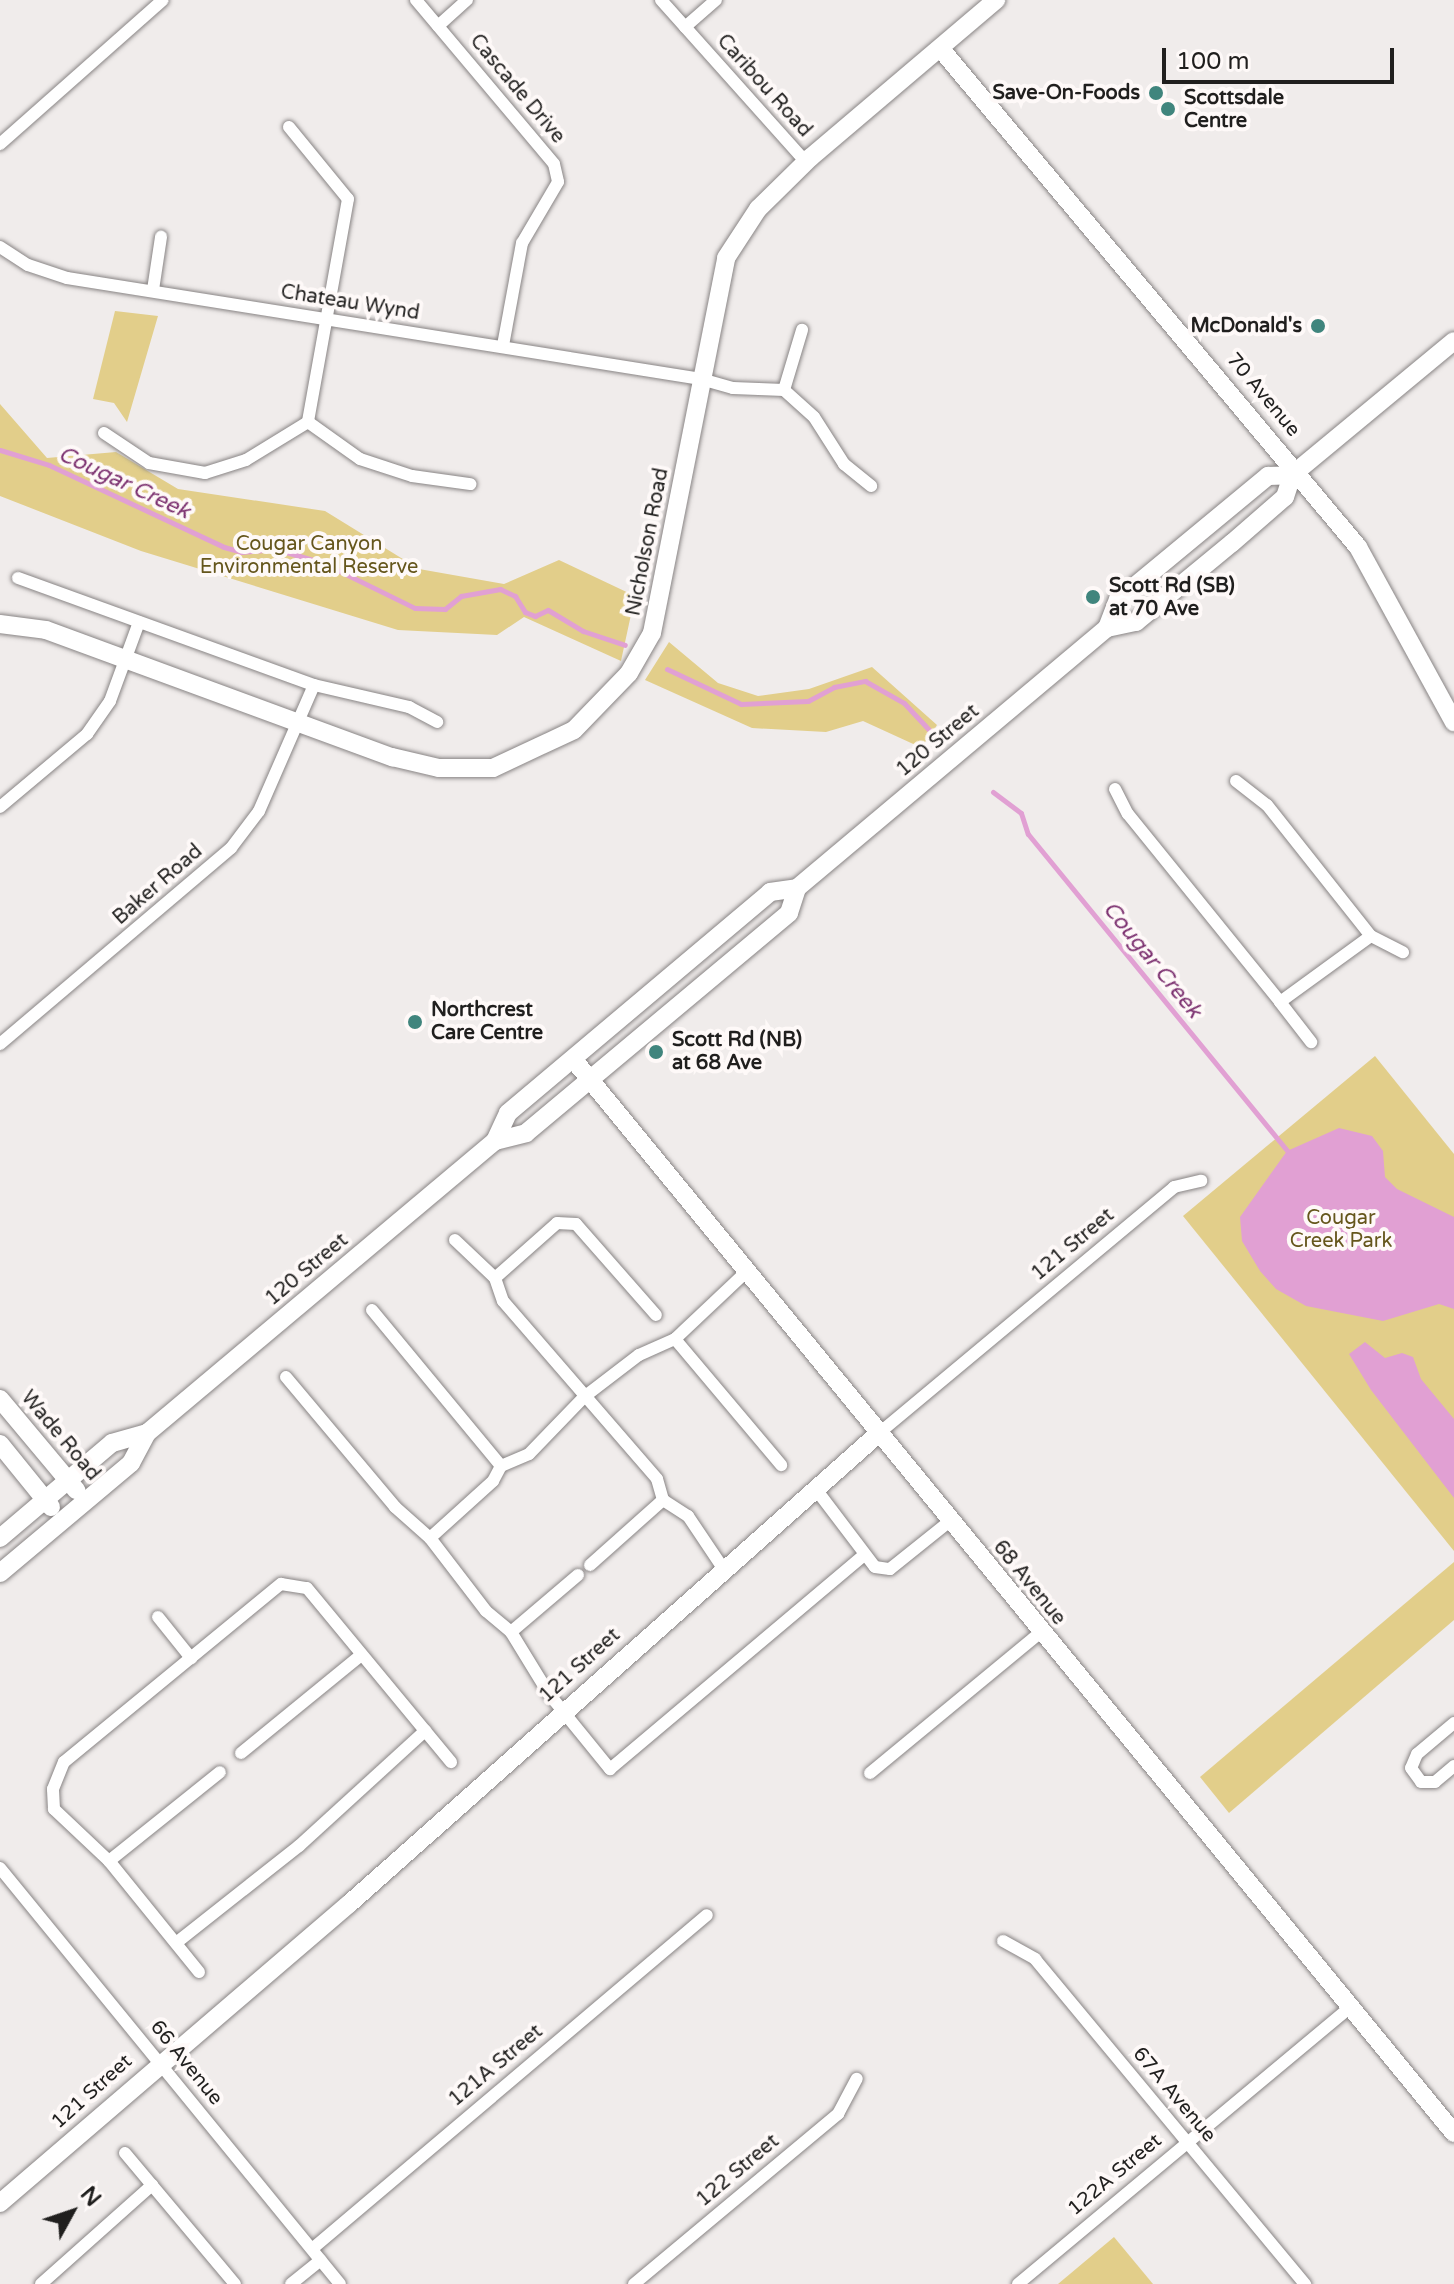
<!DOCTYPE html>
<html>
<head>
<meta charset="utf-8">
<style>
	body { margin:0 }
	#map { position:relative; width:1454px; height:2284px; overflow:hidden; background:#f0eceb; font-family:"Varela Round",sans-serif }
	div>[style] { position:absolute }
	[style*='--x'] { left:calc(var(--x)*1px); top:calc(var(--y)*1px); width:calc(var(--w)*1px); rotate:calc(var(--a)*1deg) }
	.green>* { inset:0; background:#e2ce8a }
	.water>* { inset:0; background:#e1a0d3 }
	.stream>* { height:5px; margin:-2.5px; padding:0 2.5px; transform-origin:2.5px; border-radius:2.5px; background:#e1a0d3 }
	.roads { filter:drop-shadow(0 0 2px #888484) drop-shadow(0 0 2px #888484) }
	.street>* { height:12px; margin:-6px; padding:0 6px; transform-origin:6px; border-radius:6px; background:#fff }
	.secondary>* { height:18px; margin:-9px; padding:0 9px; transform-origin:9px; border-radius:9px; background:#fff }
	.dots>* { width:22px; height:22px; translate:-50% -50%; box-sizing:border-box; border:4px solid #fef9f8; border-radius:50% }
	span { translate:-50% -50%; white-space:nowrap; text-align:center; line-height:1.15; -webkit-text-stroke:8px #fef9f8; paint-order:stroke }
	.street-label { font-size:20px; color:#201f1e }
	.poi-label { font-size:20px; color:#201f1e; font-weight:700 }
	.right { translate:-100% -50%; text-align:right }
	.left { translate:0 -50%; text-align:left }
	.park-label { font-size:20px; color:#65561c }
	.water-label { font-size:22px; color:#7c3170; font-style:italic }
	.north { position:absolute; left:32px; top:2172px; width:80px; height:80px; -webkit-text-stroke:6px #fef9f8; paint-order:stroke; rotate:50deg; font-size:22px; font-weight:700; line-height:32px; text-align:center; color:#201f1e }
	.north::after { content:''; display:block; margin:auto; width:28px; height:36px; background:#201f1e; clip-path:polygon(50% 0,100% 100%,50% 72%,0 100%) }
	.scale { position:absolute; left:1162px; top:48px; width:232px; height:36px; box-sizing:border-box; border:4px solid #201f1e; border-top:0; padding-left:10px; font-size:24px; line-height:28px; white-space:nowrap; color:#201f1e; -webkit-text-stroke:6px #fef9f8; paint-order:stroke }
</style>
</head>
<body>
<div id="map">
	<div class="green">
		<i style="clip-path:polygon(115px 311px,158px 316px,127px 422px,114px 403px,93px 399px)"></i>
		<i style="clip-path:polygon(0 404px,47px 458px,116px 452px,178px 489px,325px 511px,419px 569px,504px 584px,559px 560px,635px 596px,621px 661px,524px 617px,497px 635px,398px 630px,141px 551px,0 496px)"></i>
		<i style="clip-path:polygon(669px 642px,718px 683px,758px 696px,809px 689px,872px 667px,937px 725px,922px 748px,863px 721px,826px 732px,752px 728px,645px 680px)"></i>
		<i style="clip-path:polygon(1375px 1056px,1454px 1154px,1454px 1551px,1183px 1216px)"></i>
		<i style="clip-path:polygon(1454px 1562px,1454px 1620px,1229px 1813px,1200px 1777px)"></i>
		<i style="clip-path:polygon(1114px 2237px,1153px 2284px,1058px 2284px)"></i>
	</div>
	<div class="water">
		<i style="clip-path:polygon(1339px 1128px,1372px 1136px,1383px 1151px,1385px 1177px,1397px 1189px,1454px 1217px,1454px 1309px,1439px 1304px,1383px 1321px,1306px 1306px,1276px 1289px,1260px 1271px,1242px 1241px,1240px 1217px,1287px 1151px)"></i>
		<i style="clip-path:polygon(1365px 1342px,1385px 1358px,1402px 1353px,1413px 1357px,1421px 1379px,1454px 1419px,1454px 1498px,1371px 1390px,1349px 1354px)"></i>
	</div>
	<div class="stream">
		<i style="--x:0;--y:450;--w:51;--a:17"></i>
		<i style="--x:49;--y:465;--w:193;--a:25.1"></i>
		<i style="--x:224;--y:547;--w:18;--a:16"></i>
		<i style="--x:241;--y:552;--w:35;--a:-5"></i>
		<i style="--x:276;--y:549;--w:49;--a:16.6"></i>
		<i style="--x:323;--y:563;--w:102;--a:26.1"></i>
		<i style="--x:415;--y:608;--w:30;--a:2"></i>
		<i style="--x:445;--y:609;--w:21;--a:-39"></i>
		<i style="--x:461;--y:596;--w:40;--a:-10"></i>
		<i style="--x:500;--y:589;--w:17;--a:25"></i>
		<i style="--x:515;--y:596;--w:19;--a:58"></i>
		<i style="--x:525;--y:612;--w:11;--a:22"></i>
		<i style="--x:535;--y:616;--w:14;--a:-25"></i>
		<i style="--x:548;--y:610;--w:41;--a:31"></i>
		<i style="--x:583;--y:631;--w:44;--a:18.4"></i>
		<i style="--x:667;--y:669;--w:82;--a:25.3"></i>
		<i style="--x:741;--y:704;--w:67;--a:-2.6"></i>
		<i style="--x:808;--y:701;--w:30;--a:-28"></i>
		<i style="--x:834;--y:687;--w:32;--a:-11"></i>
		<i style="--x:865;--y:681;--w:45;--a:29.4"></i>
		<i style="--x:904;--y:703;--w:38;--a:47"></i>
		<i style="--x:993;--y:792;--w:35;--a:37"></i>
		<i style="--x:1021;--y:813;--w:22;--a:72"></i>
		<i style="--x:1028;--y:834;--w:409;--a:50.7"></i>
	</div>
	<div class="roads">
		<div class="street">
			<i style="--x:416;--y:0;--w:214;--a:49.9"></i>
			<i style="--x:554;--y:164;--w:18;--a:77"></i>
			<i style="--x:558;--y:182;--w:71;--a:120.5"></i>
			<i style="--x:522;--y:243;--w:105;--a:100.5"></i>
			<i style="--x:661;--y:0;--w:217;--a:48.2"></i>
			<i style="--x:438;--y:26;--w:39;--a:-42"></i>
			<i style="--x:685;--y:27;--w:41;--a:-41.1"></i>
			<i style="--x:289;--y:127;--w:93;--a:50.7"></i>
			<i style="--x:348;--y:199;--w:227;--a:100.2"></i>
			<i style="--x:308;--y:422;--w:64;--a:35.4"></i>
			<i style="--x:360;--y:459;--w:55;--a:18.1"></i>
			<i style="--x:412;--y:476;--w:59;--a:7.9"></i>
			<i style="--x:0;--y:144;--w:217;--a:-41.5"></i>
			<i style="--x:0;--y:247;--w:33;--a:33"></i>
			<i style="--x:28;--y:265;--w:41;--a:18.4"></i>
			<i style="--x:67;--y:278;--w:642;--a:9.05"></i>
			<i style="--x:701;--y:379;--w:33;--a:16"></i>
			<i style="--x:733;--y:388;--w:51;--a:2.2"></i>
			<i style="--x:784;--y:390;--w:40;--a:42"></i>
			<i style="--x:814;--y:417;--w:56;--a:57.4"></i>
			<i style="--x:844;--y:464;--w:35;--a:39"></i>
			<i style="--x:153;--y:290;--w:54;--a:-81.4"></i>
			<i style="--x:784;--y:390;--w:63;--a:-73.3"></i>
			<i style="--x:104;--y:433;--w:54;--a:33.7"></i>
			<i style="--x:149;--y:463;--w:57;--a:10.1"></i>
			<i style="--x:205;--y:473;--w:43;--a:-17.6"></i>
			<i style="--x:246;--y:460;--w:73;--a:-31.5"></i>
			<i style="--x:18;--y:578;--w:315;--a:19.9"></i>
			<i style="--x:314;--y:685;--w:98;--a:13"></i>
			<i style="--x:409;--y:707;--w:32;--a:28"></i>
			<i style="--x:1236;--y:781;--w:39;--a:38"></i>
			<i style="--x:1267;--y:805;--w:167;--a:51.6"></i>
			<i style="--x:1115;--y:789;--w:28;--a:63"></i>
			<i style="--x:1128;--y:814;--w:242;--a:51"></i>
			<i style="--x:1280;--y:1002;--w:112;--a:-36"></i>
			<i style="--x:1371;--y:936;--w:36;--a:27"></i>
			<i style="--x:0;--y:807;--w:114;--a:-40"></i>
			<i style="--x:87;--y:734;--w:40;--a:-55.1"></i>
			<i style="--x:110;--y:701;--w:84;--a:-69.8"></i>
			<i style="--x:1280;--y:1002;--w:51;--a:52.2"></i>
			<i style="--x:0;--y:1044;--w:303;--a:-40.3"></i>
			<i style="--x:231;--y:848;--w:46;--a:-52.9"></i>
			<i style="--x:259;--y:811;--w:137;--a:-66.4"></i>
			<i style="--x:455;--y:1240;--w:55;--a:43.5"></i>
			<i style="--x:495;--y:1278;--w:24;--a:71"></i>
			<i style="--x:503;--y:1301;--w:235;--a:49.1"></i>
			<i style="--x:657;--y:1479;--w:22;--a:74"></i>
			<i style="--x:663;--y:1500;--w:30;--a:33"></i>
			<i style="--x:688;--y:1516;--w:63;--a:56.1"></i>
			<i style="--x:495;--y:1278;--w:83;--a:-41.6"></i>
			<i style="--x:557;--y:1223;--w:19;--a:3"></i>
			<i style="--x:576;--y:1224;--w:121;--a:48.7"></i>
			<i style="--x:372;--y:1310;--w:202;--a:50.4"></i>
			<i style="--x:675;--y:1339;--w:165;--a:49.9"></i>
			<i style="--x:286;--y:1377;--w:170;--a:50"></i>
			<i style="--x:395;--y:1507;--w:47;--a:41.5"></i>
			<i style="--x:430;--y:1538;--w:92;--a:52.5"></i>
			<i style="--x:486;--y:1611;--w:33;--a:40"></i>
			<i style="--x:511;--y:1632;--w:73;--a:58.5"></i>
			<i style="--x:549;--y:1694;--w:97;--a:50.9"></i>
			<i style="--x:610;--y:1769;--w:332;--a:-40.1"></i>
			<i style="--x:878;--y:1434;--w:386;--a:-39.8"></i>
			<i style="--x:1174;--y:1187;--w:28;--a:-13"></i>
			<i style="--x:815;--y:1488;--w:99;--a:52.8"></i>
			<i style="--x:875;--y:1567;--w:15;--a:8"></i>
			<i style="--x:890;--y:1569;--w:77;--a:-38.7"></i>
			<i style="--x:430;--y:1538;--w:85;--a:-42.1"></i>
			<i style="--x:493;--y:1481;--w:17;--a:-62"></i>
			<i style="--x:501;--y:1466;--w:30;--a:-23"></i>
			<i style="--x:529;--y:1454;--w:79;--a:-46"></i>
			<i style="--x:584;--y:1397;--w:69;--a:-37.4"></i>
			<i style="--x:639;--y:1355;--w:39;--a:-24"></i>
			<i style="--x:675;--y:1339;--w:98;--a:-43.3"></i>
			<i style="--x:590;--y:1565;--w:98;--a:-41.7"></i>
			<i style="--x:158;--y:1617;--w:53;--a:51.2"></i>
			<i style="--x:511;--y:1632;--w:88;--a:-40.4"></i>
			<i style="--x:1454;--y:1723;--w:48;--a:140"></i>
			<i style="--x:1417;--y:1754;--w:15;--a:113"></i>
			<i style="--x:1411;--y:1768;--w:17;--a:54"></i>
			<i style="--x:1421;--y:1782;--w:14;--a:0"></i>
			<i style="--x:1435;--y:1782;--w:25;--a:-40"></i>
			<i style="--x:241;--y:1753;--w:155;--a:-39.2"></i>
			<i style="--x:870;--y:1773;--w:222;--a:-39.5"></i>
			<i style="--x:109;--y:1861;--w:142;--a:-38.7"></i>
			<i style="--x:0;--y:1868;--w:537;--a:50.74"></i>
			<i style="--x:1003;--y:1941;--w:37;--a:29"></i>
			<i style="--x:1035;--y:1959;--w:423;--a:50.3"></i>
			<i style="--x:176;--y:1943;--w:157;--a:-38.3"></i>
			<i style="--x:299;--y:1846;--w:171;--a:-42.4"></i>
			<i style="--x:199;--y:1972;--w:143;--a:-129"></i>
			<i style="--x:109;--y:1861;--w:76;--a:-136.6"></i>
			<i style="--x:54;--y:1809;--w:20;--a:-93"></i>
			<i style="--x:53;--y:1789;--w:29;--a:-68"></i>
			<i style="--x:64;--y:1762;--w:281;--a:-39.4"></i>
			<i style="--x:281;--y:1584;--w:26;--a:9"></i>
			<i style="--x:307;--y:1588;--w:226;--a:50.4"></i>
			<i style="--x:125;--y:2153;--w:171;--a:50"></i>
			<i style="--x:312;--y:2249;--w:517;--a:-40.22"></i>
			<i style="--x:41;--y:2284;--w:149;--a:-41.7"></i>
			<i style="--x:291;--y:2284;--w:38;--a:-39"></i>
			<i style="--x:634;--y:2284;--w:266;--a:-39.8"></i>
			<i style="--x:838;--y:2114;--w:40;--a:-62"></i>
			<i style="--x:1018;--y:2284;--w:432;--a:-39.8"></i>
		</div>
		<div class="secondary">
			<i style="--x:940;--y:48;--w:651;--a:50.05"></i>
			<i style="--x:1358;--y:547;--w:200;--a:61.3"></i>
			<i style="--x:0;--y:624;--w:46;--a:7.4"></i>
			<i style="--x:46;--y:630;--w:369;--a:20.2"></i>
			<i style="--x:392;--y:757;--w:48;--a:13.2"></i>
			<i style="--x:439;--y:768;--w:54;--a:0"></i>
			<i style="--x:493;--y:768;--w:89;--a:-25.1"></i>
			<i style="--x:574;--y:730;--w:79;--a:-46"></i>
			<i style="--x:629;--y:673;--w:46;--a:-60.1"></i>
			<i style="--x:652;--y:633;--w:382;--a:-78.8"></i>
			<i style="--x:726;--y:258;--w:59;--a:-56.9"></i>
			<i style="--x:758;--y:209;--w:74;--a:-44.5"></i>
			<i style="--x:811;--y:157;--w:243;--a:-40.3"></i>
			<i style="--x:1107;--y:628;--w:30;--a:-12"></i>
			<i style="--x:1136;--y:622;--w:124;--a:-39.5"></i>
			<i style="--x:1232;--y:543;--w:70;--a:-41"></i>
			<i style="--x:1285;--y:497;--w:23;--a:-72"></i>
			<i style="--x:1292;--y:475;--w:210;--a:-39.6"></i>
			<i style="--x:573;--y:1059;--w:1389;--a:50.64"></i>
			<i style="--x:495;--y:1141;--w:31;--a:-65"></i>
			<i style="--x:508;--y:1113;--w:343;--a:-40.1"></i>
			<i style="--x:770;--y:892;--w:27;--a:-8"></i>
			<i style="--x:0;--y:1399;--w:119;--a:50.1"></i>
			<i style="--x:0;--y:1444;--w:81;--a:51"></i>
			<i style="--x:0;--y:1538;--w:147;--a:-40.3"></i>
			<i style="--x:112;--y:1443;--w:36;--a:-16"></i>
			<i style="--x:0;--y:1573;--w:171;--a:-40"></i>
			<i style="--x:131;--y:1463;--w:34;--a:-62"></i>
			<i style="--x:147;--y:1433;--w:454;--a:-40"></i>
			<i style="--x:495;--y:1141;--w:32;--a:-14"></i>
			<i style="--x:526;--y:1133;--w:343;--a:-39.9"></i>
			<i style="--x:789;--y:913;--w:26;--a:-72"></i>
			<i style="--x:797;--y:888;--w:405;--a:-40"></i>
			<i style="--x:1107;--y:628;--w:30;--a:-69"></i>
			<i style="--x:1118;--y:600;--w:195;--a:-39.6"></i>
			<i style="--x:1268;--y:476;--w:24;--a:-2"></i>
			<i style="--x:0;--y:2203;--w:460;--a:-40.6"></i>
			<i style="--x:349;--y:1904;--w:708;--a:-41.62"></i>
		</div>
	</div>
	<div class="dots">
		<i style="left:1156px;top:93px;background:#40857d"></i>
		<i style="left:1168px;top:109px;background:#40857d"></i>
		<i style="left:1318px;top:326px;background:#40857d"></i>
		<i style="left:1093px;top:597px;background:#40857d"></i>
		<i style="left:415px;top:1022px;background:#40857d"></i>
		<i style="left:656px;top:1052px;background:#40857d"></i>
	</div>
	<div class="street-label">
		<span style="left:764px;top:86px;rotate:48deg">Caribou Road</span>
		<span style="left:517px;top:89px;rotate:50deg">Cascade Drive</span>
		<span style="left:350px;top:303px;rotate:9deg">Chateau Wynd</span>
		<span style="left:1263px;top:395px;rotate:50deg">70 Avenue</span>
		<span style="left:648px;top:542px;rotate:-79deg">Nicholson Road</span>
		<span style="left:938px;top:741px;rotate:-40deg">120 Street</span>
		<span style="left:158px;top:885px;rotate:-41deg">Baker Road</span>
		<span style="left:1073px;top:1245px;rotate:-40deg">121 Street</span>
		<span style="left:307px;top:1270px;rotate:-40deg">120 Street</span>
		<span style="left:60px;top:1436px;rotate:50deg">Wade Road</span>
		<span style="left:1029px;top:1583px;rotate:51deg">68 Avenue</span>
		<span style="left:580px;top:1666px;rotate:-42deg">121 Street</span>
		<span style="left:186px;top:2063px;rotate:51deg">66 Avenue</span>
		<span style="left:496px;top:2066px;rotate:-40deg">121A Street</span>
		<span style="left:92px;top:2092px;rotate:-42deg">121 Street</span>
		<span style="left:1174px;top:2095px;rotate:50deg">67A Avenue</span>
		<span style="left:738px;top:2171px;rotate:-40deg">122 Street</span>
		<span style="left:1115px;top:2175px;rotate:-40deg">122A Street</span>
	</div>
	<div class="poi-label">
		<span class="right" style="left:1140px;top:93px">Save-On-Foods</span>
		<span class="left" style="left:1184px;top:110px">Scottsdale<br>Centre</span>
		<span class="right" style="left:1302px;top:326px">McDonald's</span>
		<span class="left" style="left:1109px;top:598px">Scott Rd (SB)<br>at 70 Ave</span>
		<span class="left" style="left:431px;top:1022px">Northcrest<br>Care Centre</span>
		<span class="left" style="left:672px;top:1052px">Scott Rd (NB)<br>at 68 Ave</span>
	</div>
	<div class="park-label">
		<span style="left:309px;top:556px">Cougar Canyon<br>Environmental Reserve</span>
		<span style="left:1341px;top:1230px">Cougar<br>Creek Park</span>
	</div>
	<div class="water-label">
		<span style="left:124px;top:483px;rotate:25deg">Cougar Creek</span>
		<span style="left:1152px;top:960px;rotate:51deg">Cougar Creek</span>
	</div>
	<div class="north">N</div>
	<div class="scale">100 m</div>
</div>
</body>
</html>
